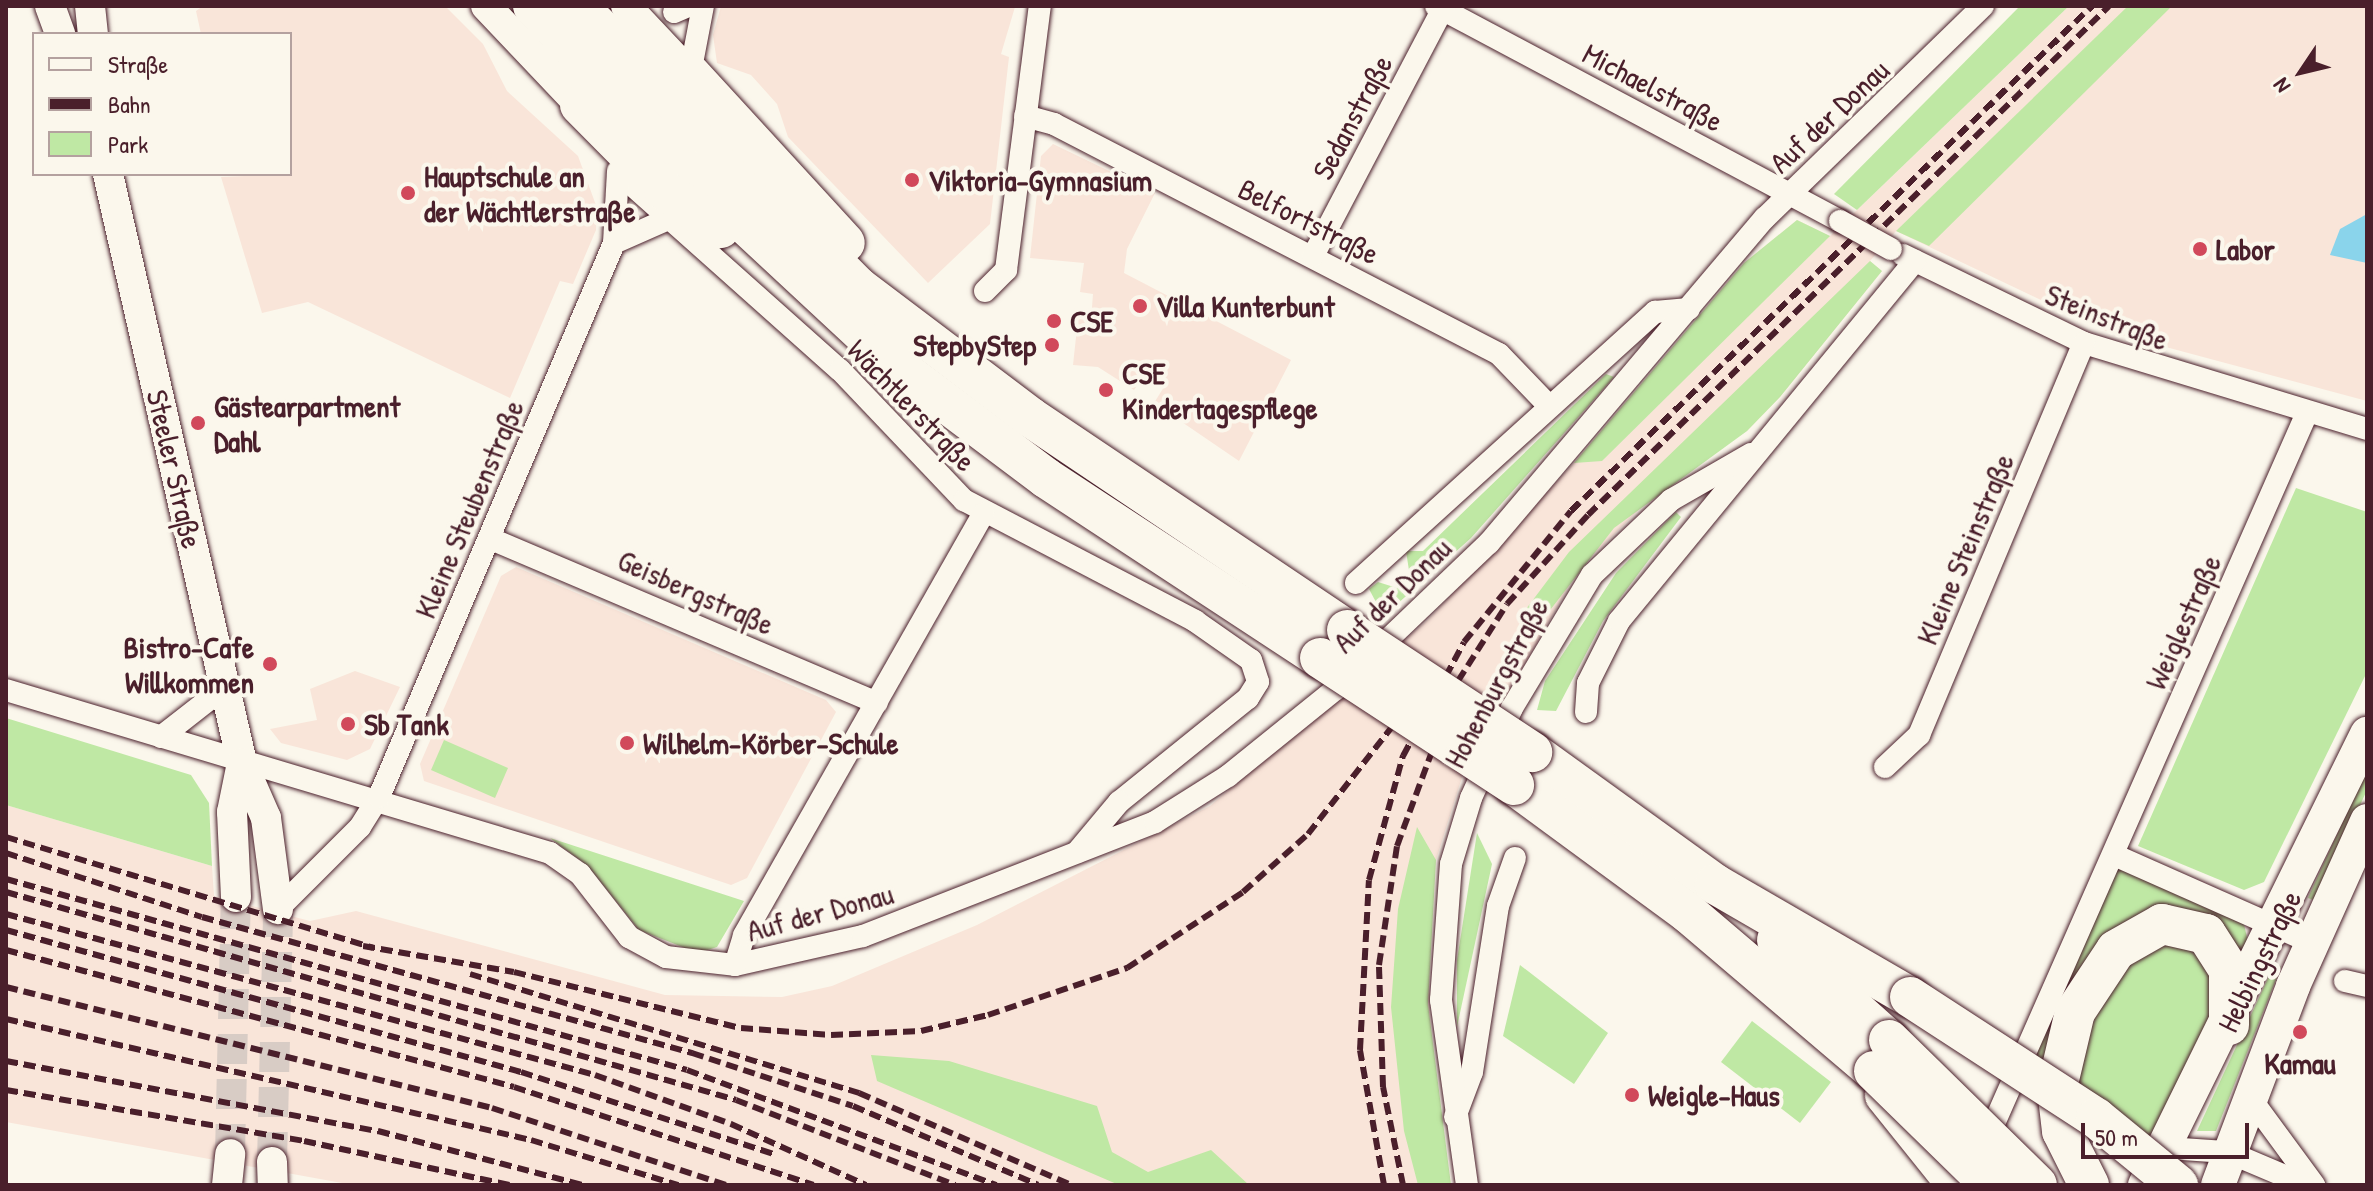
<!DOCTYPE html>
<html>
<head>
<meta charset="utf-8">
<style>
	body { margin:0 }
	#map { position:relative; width:2373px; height:1191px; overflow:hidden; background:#fbf7ec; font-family:"Patrick Hand",sans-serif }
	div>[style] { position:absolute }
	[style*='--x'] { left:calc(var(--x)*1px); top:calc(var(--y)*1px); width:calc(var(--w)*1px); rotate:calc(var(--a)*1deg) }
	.built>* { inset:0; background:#f9e5d9 }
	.green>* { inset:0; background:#bfe8a4 }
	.water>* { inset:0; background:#8ad4eb }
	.secondary-tunnel>* { height:30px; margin-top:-15px; transform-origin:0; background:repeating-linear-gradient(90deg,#d8ccc5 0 30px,transparent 0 45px) }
	.roads { filter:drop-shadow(0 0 2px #4a1f2b) drop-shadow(0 0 2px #4a1f2b) }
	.minor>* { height:22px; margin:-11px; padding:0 11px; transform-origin:11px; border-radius:11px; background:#fbf7ec }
	.secondary>* { height:30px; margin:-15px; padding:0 15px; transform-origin:15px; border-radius:15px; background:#fbf7ec }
	.primary>* { height:34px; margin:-17px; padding:0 17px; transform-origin:17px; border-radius:17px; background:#fbf7ec }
	.motorway>* { height:40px; margin:-20px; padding:0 20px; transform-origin:20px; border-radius:20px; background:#fbf7ec }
	.rail>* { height:6px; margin-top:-3px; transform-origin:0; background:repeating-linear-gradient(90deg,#4a1f2b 0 12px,transparent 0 18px) }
	.bridges { filter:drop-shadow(0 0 2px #4a1f2b) drop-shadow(0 0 2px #4a1f2b) }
	.minor-bridge>* { height:22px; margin:-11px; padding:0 11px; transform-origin:11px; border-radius:11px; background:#fbf7ec }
	.motorway-bridge>* { height:40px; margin:-20px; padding:0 20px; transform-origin:20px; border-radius:20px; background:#fbf7ec }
	.dots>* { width:22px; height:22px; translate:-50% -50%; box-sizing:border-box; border:4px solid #fbf7ec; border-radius:50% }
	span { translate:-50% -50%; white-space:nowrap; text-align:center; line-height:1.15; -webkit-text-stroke:8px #fbf7ec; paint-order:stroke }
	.street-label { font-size:30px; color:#4a1f2b }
	.poi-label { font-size:30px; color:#4a1f2b; font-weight:700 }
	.left { translate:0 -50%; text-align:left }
	.right { translate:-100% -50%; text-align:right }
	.frame { position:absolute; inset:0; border:8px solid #4a1f2b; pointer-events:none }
	.legend { position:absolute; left:32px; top:32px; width:260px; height:144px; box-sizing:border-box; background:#fbf7ec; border:2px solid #b4a19f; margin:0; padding:10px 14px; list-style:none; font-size:24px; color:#4a1f2b }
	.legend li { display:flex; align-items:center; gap:16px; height:40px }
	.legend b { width:40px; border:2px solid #b4a19f }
	.north { position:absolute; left:2261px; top:32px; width:80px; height:80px; -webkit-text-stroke:6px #fbf7ec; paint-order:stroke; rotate:235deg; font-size:22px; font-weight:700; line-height:32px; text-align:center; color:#4a1f2b }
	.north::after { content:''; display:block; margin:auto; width:28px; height:36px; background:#4a1f2b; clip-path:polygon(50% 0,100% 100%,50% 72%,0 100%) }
	.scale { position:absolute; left:2081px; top:1123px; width:168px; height:36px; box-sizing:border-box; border:4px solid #4a1f2b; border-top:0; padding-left:10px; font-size:24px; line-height:28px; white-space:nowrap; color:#4a1f2b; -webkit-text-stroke:6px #fbf7ec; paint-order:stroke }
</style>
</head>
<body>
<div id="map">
	<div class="built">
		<i style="clip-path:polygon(203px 6px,445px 6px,483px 44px,507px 91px,578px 156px,597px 208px,596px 230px,573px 284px,560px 281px,510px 398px,308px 302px,262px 313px,221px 177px,290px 174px,290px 34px,201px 34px,196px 11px)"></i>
		<i style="clip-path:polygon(721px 6px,1015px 7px,1001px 54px,1009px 57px,990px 224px,928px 283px,788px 137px,777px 104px,751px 75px,717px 63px,713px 35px)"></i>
		<i style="clip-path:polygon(2069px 6px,2367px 6px,2367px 401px,2106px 331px,1896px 231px,1870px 261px,1882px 271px,1780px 397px,1747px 431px,1664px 485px,1578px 570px,1463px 774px,1436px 860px,1427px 926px,1432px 1065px,1451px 1185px,353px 1185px,6px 1122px,6px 805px,212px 866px,214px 896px,310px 921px,356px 911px,665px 995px,782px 997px,832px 986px,977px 925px,1210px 806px,1428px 620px,1574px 463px,1744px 263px,1797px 220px,1830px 236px)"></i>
		<i style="clip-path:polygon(1053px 144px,1155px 193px,1127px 249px,1124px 273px,1291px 360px,1239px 461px,1154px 403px,1164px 387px,1145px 374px,1134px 390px,1098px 367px,1073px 365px,1078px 319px,1091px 320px,1093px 294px,1080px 292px,1084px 263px,1030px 258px,1041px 156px)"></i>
		<i style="clip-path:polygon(516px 567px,826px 700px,836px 712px,747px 878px,731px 885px,424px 781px,420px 764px,501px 576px)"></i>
		<i style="clip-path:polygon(355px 671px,400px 687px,370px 749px,347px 760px,281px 743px,270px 729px,317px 720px,310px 689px)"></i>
	</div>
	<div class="green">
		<i style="clip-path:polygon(2020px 6px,2069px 6px,1857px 210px,1834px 194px)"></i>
		<i style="clip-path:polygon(2128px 6px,2172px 6px,1929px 246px,1896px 231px)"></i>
		<i style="clip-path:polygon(1797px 220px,1830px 236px,1602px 461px,1574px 463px,1744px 263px)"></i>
		<i style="clip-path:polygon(1870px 261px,1882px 271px,1780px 397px,1747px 431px,1614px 528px,1547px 614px,1520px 617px,1569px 552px)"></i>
		<i style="clip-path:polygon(1606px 374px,1614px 377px,1471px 538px,1386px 614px,1378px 606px,1369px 589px,1378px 582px,1397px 588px,1410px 577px,1406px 551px,1423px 551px)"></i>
		<i style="clip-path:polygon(2296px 488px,2367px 512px,2367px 672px,2264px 882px,2244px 890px,2138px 846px)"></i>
		<i style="clip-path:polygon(1676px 512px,1681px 517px,1603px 621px,1556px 711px,1537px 710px,1545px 681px,1616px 573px)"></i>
		<i style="clip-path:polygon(6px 718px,191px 775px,209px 803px,212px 866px,6px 805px)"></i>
		<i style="clip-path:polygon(444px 740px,508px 768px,495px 798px,431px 770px)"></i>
		<i style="clip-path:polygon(2367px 769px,2367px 790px,2316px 901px,2308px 898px)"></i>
		<i style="clip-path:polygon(1417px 827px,1436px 860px,1428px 1004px,1451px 1185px,1418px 1185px,1404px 1131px,1391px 1007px,1398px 909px)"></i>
		<i style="clip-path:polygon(1477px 833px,1492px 864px,1457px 1027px,1457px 960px)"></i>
		<i style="clip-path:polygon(550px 838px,744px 901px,717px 947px,698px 953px,639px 930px,588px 866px)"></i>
		<i style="clip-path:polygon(2125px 865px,2243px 920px,2252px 959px,2168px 914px,2047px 1063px,2031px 1053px,2115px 870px)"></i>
		<i style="clip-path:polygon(2147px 942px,2197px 943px,2221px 997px,2150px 1140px,2065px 1076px,2072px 1037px)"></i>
		<i style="clip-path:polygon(2275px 963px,2281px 967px,2216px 1131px,2197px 1131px)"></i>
		<i style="clip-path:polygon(1520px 965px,1608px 1033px,1574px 1084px,1503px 1036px)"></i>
		<i style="clip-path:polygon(1752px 1021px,1831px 1082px,1800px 1123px,1721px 1062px)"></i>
		<i style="clip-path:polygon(871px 1055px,949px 1061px,1097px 1106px,1112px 1152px,1148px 1172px,1211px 1150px,1249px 1185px,1119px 1185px,877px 1081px)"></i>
	</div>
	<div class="water">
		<i style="clip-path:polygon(2367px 214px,2367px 263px,2330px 255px,2340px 229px)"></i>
	</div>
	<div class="secondary-tunnel">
		<i style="--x:230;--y:1154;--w:257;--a:-88.7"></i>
		<i style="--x:272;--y:1162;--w:253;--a:-88.6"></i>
	</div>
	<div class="roads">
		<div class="minor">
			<i style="--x:1436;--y:6;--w:458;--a:28"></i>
			<i style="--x:674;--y:12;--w:15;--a:-23"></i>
			<i style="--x:690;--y:74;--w:69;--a:-79.2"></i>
			<i style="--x:1025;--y:116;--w:30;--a:15"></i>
			<i style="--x:1054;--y:124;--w:501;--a:27.33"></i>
			<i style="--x:1499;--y:354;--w:72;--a:46.1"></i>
			<i style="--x:632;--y:185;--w:278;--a:41.7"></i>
			<i style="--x:840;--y:370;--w:180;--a:46.4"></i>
			<i style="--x:964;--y:500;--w:261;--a:27.6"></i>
			<i style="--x:1195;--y:621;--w:68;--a:34.9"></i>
			<i style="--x:1251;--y:660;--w:23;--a:72"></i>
			<i style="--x:1258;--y:682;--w:19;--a:122"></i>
			<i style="--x:1248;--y:698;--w:166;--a:141.1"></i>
			<i style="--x:1119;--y:802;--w:65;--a:130"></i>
			<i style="--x:614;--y:243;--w:57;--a:-23.9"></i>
			<i style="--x:1903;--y:255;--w:201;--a:25.9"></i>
			<i style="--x:2084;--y:343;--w:296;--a:16.9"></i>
			<i style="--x:1313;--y:256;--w:282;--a:-62.3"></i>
			<i style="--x:985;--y:291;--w:30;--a:-45"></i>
			<i style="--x:1006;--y:270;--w:266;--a:-82.7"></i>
			<i style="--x:491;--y:539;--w:419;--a:23"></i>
			<i style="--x:1356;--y:583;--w:404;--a:-42.2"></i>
			<i style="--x:1655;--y:312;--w:34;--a:-5"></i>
			<i style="--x:6;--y:690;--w:568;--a:16.68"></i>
			<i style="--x:550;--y:853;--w:37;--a:35"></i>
			<i style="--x:580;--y:874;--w:80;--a:52.1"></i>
			<i style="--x:629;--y:937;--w:42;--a:28.4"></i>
			<i style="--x:666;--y:957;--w:69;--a:6.6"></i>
			<i style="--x:735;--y:965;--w:131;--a:-12.8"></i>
			<i style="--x:863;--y:936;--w:313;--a:-21.3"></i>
			<i style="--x:1155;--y:822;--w:86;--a:-32.2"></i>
			<i style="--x:1228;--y:776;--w:139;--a:-38.9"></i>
			<i style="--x:1336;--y:689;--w:211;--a:-43.7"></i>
			<i style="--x:1489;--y:543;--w:426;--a:-49.7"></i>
			<i style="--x:1765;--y:218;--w:304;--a:-44.2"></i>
			<i style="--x:1586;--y:712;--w:29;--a:-86"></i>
			<i style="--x:1588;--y:683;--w:69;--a:-63.4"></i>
			<i style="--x:1619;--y:621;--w:466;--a:-50.6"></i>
			<i style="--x:161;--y:737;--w:81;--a:-38"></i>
			<i style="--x:1885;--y:767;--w:47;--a:-43.3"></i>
			<i style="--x:1919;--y:735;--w:425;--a:-67.2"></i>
			<i style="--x:2114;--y:855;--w:218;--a:23.9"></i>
			<i style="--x:278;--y:909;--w:116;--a:-45"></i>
			<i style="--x:360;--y:827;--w:36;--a:-58"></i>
			<i style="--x:379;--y:797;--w:602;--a:-67.01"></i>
			<i style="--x:614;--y:243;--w:72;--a:-86.8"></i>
			<i style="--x:735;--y:965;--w:31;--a:-73"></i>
			<i style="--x:744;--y:935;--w:484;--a:-60.4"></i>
			<i style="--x:2345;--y:981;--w:23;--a:13"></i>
			<i style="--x:2248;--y:1095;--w:112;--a:53.7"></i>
			<i style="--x:1455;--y:1117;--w:48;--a:-69.3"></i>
			<i style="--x:1472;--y:1072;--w:168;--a:-81.1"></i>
			<i style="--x:1498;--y:906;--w:51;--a:-70.5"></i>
			<i style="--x:1985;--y:1144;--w:799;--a:-66.23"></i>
			<i style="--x:2167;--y:1148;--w:61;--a:3.8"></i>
			<i style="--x:2228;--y:1152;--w:85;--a:22.9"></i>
			<i style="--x:1467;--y:1185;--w:187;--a:-98"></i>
			<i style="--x:1441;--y:1000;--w:136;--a:-85.8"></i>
			<i style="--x:1451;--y:864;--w:69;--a:-73.1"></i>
			<i style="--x:1471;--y:798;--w:99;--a:-65.5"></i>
			<i style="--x:1512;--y:708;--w:155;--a:-59"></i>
			<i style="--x:1592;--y:575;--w:109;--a:-43.5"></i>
			<i style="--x:1671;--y:500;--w:92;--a:-29.9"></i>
		</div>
		<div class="secondary">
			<i style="--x:50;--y:6;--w:30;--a:70"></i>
			<i style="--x:90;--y:6;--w:28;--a:84"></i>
			<i style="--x:486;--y:6;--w:137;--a:46.5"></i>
			<i style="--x:626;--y:6;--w:93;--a:46.7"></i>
			<i style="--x:108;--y:174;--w:604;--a:77.18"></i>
			<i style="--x:242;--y:763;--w:60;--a:66.4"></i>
			<i style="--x:266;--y:818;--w:92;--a:82.5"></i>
			<i style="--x:236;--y:897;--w:85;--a:-92.7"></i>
			<i style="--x:232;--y:812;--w:50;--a:-78.5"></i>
			<i style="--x:272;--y:1162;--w:23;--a:88"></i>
			<i style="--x:227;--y:1185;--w:31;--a:-84"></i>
		</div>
		<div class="primary">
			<i style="--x:2145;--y:1185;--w:503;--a:-63.79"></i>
			<i style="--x:2218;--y:1185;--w:213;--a:-69.3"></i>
			<i style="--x:2293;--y:986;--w:181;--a:-65.8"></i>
		</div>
		<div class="motorway">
			<i style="--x:533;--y:6;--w:225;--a:46.8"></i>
			<i style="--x:687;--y:170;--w:292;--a:42.9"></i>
			<i style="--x:901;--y:369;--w:181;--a:36.9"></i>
			<i style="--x:1046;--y:478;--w:328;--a:33.3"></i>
			<i style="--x:578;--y:6;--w:397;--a:45.1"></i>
			<i style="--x:858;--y:287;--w:216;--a:37.1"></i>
			<i style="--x:1030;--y:417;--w:382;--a:33.9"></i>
			<i style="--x:690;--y:74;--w:229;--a:47.5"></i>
			<i style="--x:580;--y:105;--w:120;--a:45.3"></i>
			<i style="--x:664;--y:190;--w:68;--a:34.2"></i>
			<i style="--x:1532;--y:752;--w:226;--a:35.8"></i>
			<i style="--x:1715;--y:884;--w:225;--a:30.1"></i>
			<i style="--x:1514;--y:785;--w:215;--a:36.3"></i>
			<i style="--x:1687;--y:912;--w:245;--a:40.4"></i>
			<i style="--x:1777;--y:940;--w:150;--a:41.8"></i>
			<i style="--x:1885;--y:1095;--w:115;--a:51.3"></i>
			<i style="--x:2089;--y:1185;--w:60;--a:-116.6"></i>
			<i style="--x:2062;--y:1131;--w:43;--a:-96.6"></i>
			<i style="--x:2057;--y:1088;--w:78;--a:-76.7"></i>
			<i style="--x:2075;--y:1012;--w:74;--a:-56.5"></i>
			<i style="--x:2116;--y:950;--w:53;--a:-29.5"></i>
			<i style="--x:2162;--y:924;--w:45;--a:12.8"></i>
			<i style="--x:2206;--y:934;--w:43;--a:57.4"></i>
			<i style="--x:2229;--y:970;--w:55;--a:90"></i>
		</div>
	</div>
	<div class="rail">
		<i style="--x:6;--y:837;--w:383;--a:16.8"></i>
		<i style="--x:6;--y:853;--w:206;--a:18.1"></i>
		<i style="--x:202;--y:917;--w:509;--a:15.51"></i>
		<i style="--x:692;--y:1053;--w:169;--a:18.2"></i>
		<i style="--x:853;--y:1106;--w:201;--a:23.1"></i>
		<i style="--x:6;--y:879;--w:707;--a:15.67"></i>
		<i style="--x:687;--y:1070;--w:330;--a:20.4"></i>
		<i style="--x:6;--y:892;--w:759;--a:15.9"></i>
		<i style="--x:736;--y:1100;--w:235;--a:21.2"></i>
		<i style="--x:6;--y:914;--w:611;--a:15.29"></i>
		<i style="--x:595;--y:1075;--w:145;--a:19.8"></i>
		<i style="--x:731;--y:1124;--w:148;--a:24.3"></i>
		<i style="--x:6;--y:930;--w:534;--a:15.42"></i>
		<i style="--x:521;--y:1072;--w:266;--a:18"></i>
		<i style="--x:363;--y:946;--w:153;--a:9.8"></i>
		<i style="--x:514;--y:972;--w:234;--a:13.9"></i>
		<i style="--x:741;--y:1028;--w:90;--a:4.4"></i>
		<i style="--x:831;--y:1035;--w:90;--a:-2.5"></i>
		<i style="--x:921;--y:1031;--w:69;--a:-13.4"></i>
		<i style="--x:988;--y:1015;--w:147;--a:-18.7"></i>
		<i style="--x:1127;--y:968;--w:139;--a:-33.2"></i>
		<i style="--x:1243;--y:892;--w:87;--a:-41.7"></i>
		<i style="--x:1308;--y:834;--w:211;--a:-51.9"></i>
		<i style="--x:6;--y:950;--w:526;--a:15.09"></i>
		<i style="--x:514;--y:1087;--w:315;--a:18.1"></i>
		<i style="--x:470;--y:974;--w:407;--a:17"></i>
		<i style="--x:859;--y:1093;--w:232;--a:23.4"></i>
		<i style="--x:6;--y:987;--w:501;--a:13.98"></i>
		<i style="--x:492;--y:1108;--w:246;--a:18.2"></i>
		<i style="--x:6;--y:1019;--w:539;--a:12.98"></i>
		<i style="--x:531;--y:1140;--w:154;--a:17"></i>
		<i style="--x:6;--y:1061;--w:379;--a:10.7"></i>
		<i style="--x:378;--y:1131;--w:212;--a:14.8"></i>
		<i style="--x:6;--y:1090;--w:302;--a:9.7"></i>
		<i style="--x:304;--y:1141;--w:210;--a:12.1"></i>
		<i style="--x:1384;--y:1185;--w:137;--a:-100.1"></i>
		<i style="--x:1360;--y:1050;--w:170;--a:-87"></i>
		<i style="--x:1369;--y:880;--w:129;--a:-74.7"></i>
		<i style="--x:1403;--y:756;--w:129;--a:-61.8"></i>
		<i style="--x:1464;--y:642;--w:169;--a:-50.8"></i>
		<i style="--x:1571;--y:511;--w:726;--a:-44.11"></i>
		<i style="--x:1403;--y:1185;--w:100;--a:-101.5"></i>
		<i style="--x:1383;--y:1087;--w:122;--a:-91.9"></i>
		<i style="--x:1379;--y:965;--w:120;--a:-81.4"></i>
		<i style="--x:1397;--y:846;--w:176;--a:-69.7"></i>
		<i style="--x:1458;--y:681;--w:91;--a:-57.5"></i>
		<i style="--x:1507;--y:604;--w:120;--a:-47.7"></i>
		<i style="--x:1588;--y:515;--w:728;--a:-44.33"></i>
	</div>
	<div class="bridges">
		<div class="minor-bridge">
			<i style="--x:1840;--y:221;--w:58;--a:28.8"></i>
		</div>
		<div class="motorway-bridge">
			<i style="--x:1347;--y:630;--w:222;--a:33.4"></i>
			<i style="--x:1320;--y:658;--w:232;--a:33.2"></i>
			<i style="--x:1910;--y:997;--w:222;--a:33"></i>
			<i style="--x:2096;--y:1118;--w:106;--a:39.3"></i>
			<i style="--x:1889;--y:1040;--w:207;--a:44.4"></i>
			<i style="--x:1874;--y:1071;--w:163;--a:44.3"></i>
		</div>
	</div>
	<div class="dots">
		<i style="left:912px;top:180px;background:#d1495b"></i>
		<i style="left:408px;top:193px;background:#d1495b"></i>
		<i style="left:2200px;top:249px;background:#d1495b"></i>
		<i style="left:1140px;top:306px;background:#d1495b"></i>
		<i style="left:1054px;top:321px;background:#d1495b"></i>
		<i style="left:1052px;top:345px;background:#d1495b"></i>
		<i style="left:1106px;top:390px;background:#d1495b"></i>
		<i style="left:198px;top:423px;background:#d1495b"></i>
		<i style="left:270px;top:664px;background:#d1495b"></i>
		<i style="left:348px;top:724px;background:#d1495b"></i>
		<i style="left:627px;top:743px;background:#d1495b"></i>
		<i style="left:2300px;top:1032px;background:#d1495b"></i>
		<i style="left:1632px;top:1095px;background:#d1495b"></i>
	</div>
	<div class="street-label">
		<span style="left:1653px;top:87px;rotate:28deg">Michaelstraße</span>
		<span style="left:1829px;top:116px;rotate:-43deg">Auf der Donau</span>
		<span style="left:1352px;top:117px;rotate:-62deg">Sedanstraße</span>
		<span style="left:1309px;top:221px;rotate:27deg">Belfortstraße</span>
		<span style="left:2107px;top:317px;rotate:22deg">Steinstraße</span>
		<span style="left:912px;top:405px;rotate:46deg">Wächtlerstraße</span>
		<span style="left:175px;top:469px;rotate:77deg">Steeler Straße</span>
		<span style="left:469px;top:509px;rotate:-67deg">Kleine Steubenstraße</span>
		<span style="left:1965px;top:549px;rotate:-67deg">Kleine Steinstraße</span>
		<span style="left:696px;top:592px;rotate:24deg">Geisbergstraße</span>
		<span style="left:1392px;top:595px;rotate:-44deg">Auf der Donau</span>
		<span style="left:2183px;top:622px;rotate:-66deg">Weiglestraße</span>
		<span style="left:1496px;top:683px;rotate:-62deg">Hohenburgstraße</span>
		<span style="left:820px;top:912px;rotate:-15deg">Auf der Donau</span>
		<span style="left:2259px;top:961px;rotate:-64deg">Helbingstraße</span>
	</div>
	<div class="poi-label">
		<span class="left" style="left:424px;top:193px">Hauptschule an<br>der Wächtlerstraße</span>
		<span class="left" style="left:928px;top:180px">Viktoria-Gymnasium</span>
		<span class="left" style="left:2216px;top:249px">Labor</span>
		<span class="left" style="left:1156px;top:306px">Villa Kunterbunt</span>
		<span class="left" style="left:1070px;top:321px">CSE</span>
		<span class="right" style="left:1036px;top:345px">StepbyStep</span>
		<span class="left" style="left:1122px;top:390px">CSE<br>Kindertagespflege</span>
		<span class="left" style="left:214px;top:423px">Gästearpartment<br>Dahl</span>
		<span class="right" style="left:254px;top:664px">Bistro-Cafe<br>Willkommen</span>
		<span class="left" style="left:364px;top:724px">Sb Tank</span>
		<span class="left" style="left:643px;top:743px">Wilhelm-Körber-Schule</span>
		<span style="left:2300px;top:1063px">Kamau</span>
		<span class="left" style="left:1648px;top:1095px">Weigle-Haus</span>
	</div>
	<div class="frame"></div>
	<ul class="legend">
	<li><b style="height:10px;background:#fbf7ec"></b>Straße</li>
	<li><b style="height:10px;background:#4a1f2b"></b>Bahn</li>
	<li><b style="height:22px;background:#bfe8a4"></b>Park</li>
	</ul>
	<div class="north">N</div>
	<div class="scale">50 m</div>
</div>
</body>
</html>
